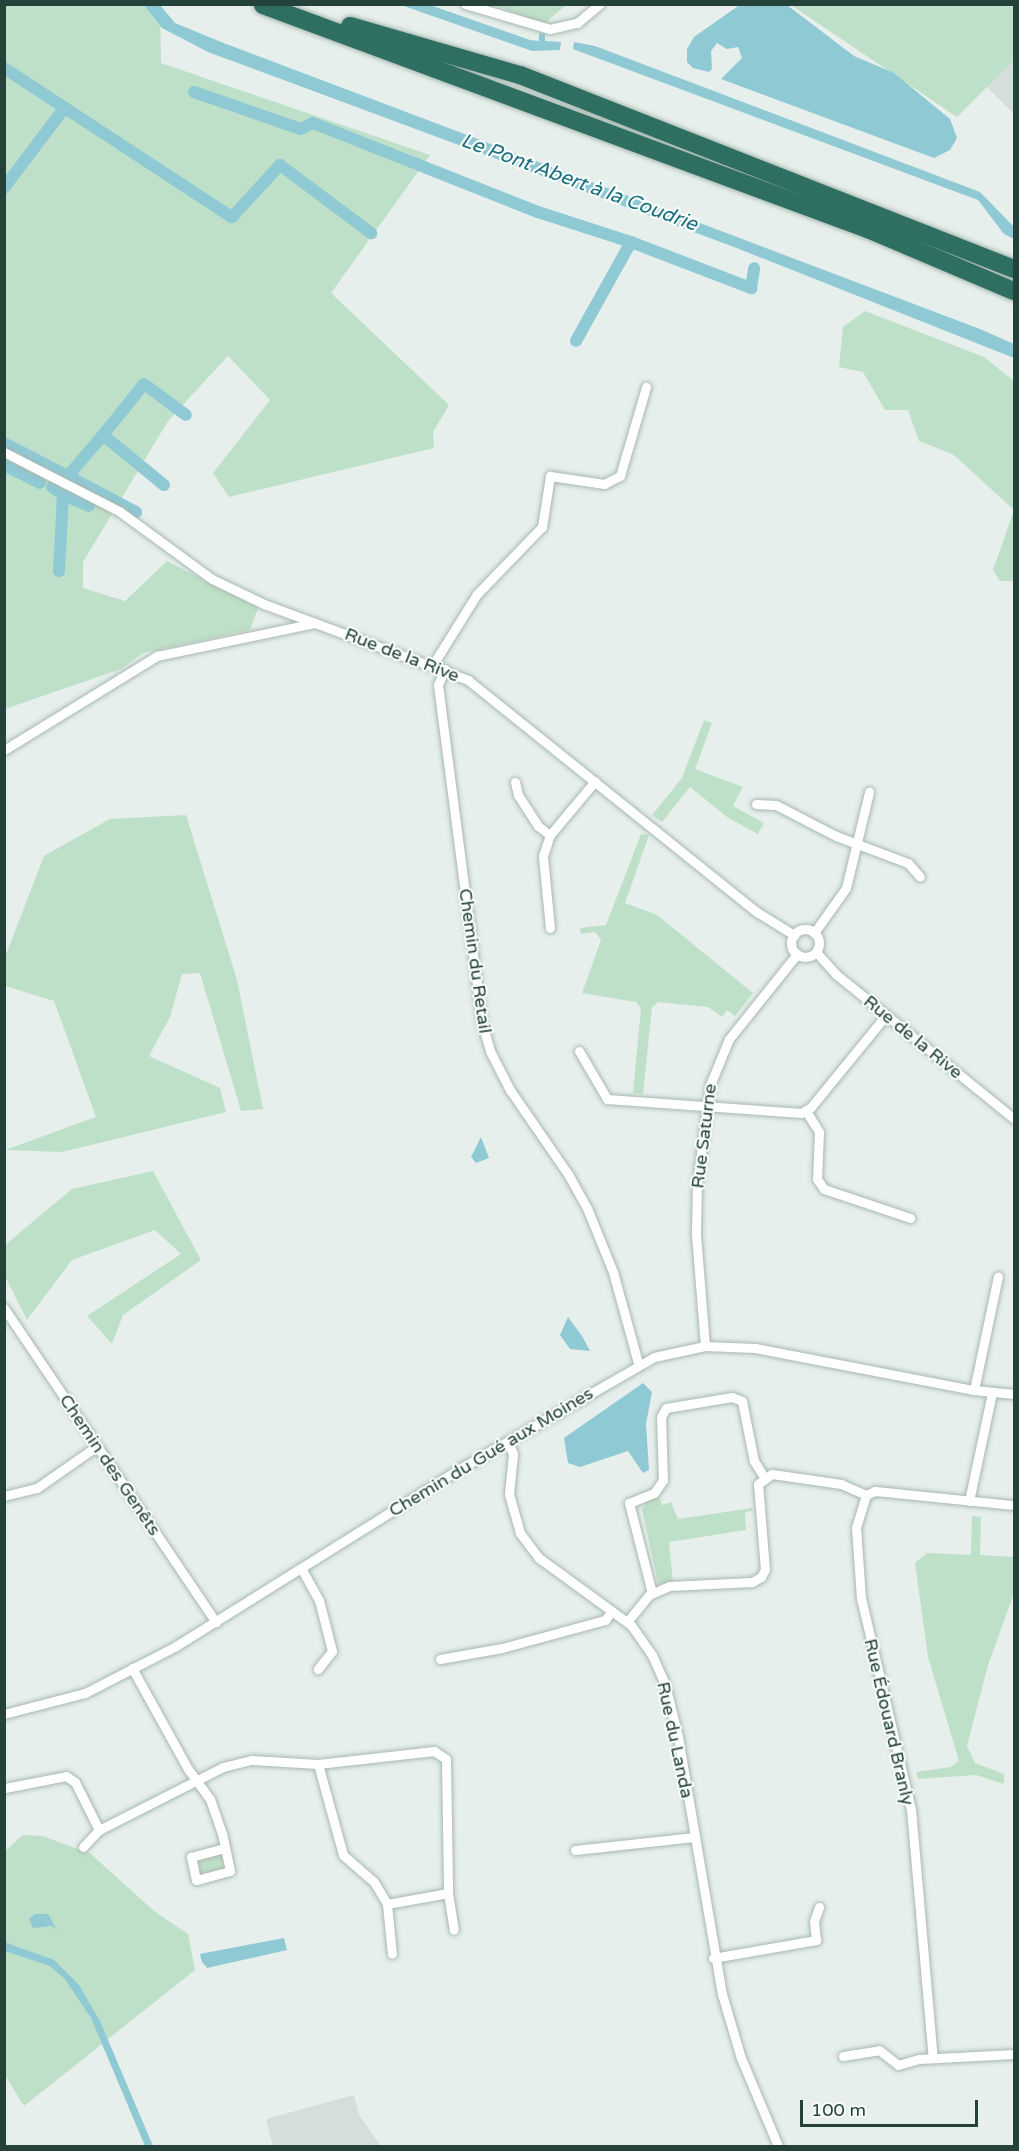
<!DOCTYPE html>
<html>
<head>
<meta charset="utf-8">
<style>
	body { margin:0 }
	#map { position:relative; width:1019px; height:2151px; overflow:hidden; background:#e6efeb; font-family:"Varela Round",sans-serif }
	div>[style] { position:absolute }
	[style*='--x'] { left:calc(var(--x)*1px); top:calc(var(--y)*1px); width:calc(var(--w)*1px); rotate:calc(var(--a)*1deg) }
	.built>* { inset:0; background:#d4dfda }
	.green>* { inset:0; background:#bfe0c8 }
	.water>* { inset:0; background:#8ec9d4 }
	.canal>* { height:12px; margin:-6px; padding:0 6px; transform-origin:6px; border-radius:6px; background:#8ec9d4 }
	.roads { filter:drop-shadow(0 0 2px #a8b8b2) drop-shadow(0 0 2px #a8b8b2) }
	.street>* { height:9px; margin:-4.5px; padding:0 4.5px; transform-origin:4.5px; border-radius:4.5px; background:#fff }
	.street>.ring { margin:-4.5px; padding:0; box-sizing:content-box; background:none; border:9px solid #fff; border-radius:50% }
	.highway>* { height:18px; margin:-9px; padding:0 9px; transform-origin:9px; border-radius:9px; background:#2f6f62 }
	span { translate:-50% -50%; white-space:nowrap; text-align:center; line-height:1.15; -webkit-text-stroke:4.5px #f7fbf9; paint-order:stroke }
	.street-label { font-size:18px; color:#24423a }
	.water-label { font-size:20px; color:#1c6f80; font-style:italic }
	.frame { position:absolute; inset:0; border:6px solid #24423a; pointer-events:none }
	.scale { position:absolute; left:800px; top:2100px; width:178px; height:27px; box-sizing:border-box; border:3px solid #24423a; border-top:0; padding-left:8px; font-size:18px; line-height:21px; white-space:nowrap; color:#24423a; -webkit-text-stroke:4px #f7fbf9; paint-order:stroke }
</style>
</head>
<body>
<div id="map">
	<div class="built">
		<i style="clip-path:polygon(1014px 60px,1014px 114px,987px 87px)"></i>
		<i style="clip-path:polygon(354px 2095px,359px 2115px,381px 2146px,273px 2146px,266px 2119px)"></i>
	</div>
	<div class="green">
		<i style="clip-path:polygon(4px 5px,160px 5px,161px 63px,430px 155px,331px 293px,449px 405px,433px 432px,434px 448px,229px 497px,213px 473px,270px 400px,228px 356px,168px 421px,83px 562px,83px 588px,125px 601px,167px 561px,258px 608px,250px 630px,143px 653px,121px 669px,5px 709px)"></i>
		<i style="clip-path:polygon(494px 5px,566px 5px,544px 24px)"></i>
		<i style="clip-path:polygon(791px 5px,1014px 5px,1014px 60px,957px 117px)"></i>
		<i style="clip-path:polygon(865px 311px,984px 357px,1014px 381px,1014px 581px,1000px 581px,993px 570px,1014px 510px,954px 455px,919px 441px,908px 410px,885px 410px,863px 372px,839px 367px,843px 327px)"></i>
		<i style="clip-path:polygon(704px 720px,712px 723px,695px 769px,743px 787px,733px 806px,764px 823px,758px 834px,727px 817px,690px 787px,662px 822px,652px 815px,682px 778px)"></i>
		<i style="clip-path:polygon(186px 815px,237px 980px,263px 1109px,241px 1111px,200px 973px,182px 974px,170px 1017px,149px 1056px,220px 1088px,226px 1112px,62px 1152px,5px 1150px,96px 1117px,54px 1001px,5px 986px,5px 957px,44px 856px,110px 819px)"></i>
		<i style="clip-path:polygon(641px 834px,649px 835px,625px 903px,657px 915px,753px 993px,735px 1016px,727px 1010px,722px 1017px,708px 1007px,658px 1002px,652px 1007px,643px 1094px,633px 1093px,641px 1008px,636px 1002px,582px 993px,601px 940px,595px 932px,581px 934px,580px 928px,606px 925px)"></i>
		<i style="clip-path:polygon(153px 1171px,201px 1260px,123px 1315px,112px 1344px,87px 1316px,181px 1254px,155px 1230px,72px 1260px,27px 1320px,5px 1276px,5px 1245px,72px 1189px)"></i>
		<i style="clip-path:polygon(659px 1497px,662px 1505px,671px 1502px,678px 1519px,752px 1508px,753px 1511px,745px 1512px,746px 1530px,669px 1542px,673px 1582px,662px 1584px,658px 1583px,642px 1509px,647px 1502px)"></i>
		<i style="clip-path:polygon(972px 1516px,981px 1517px,980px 1555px,1014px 1557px,1014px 1593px,988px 1665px,967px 1746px,975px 1763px,1004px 1774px,1004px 1784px,976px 1775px,918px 1779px,916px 1772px,951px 1767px,959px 1761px,928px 1657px,915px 1563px,927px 1553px,971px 1555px)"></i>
		<i style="clip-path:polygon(23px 1835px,43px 1836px,91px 1854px,154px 1911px,188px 1934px,195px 1970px,24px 2106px,5px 2075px,5px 1851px)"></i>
		<i style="clip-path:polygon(221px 1854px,224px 1869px,199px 1873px,199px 1861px)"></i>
	</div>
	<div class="water">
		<i style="clip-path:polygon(741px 4px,787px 5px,854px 56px,894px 73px,950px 119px,957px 138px,950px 150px,934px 158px,721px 79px,742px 58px,738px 47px,727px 49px,717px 43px,711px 51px,712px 69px,709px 72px,693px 68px,687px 62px,687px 49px,694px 37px)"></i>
		<i style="clip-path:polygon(144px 5px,160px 5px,175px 23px,221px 42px,980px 329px,1014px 344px,1014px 358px,734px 247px,208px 52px,162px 28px)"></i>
		<i style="clip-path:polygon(401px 5px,430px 5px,530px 40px,539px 41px,539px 33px,545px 34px,545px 41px,561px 42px,560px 50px,532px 51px)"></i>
		<i style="clip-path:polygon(574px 42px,595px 46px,980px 192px,1014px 227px,1014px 239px,1004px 234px,978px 200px,573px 49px)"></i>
		<i style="clip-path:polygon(481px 1137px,489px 1158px,476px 1163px,471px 1157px)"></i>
		<i style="clip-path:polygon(568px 1317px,582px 1336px,590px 1351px,570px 1349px,560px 1335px)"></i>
		<i style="clip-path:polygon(643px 1383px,652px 1392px,646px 1424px,649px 1470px,643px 1473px,628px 1451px,580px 1467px,568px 1463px,564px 1438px)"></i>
		<i style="clip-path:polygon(35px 1914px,48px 1914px,57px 1930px,52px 1926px,33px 1928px,29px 1919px)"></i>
		<i style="clip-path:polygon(284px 1938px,287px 1950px,207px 1968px,202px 1962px,200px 1954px)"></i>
		<i style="clip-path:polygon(4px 1942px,54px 1960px,79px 1985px,100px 2021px,153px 2146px,145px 2146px,91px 2018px,65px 1979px,50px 1966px,5px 1951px)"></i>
	</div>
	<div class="canal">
		<i style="--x:4;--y:68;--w:272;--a:33.2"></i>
		<i style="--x:232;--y:217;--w:71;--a:-47.3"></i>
		<i style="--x:280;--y:165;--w:114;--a:36.8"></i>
		<i style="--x:194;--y:92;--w:113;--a:19.1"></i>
		<i style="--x:301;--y:129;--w:13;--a:-27"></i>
		<i style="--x:313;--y:123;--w:242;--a:21.6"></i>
		<i style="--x:538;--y:212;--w:98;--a:17.9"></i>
		<i style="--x:631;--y:242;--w:113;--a:119.1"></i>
		<i style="--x:4;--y:188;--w:101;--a:-53"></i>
		<i style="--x:631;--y:242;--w:129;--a:21"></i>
		<i style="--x:751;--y:288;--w:20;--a:-81"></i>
		<i style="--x:103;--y:435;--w:54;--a:130.5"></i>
		<i style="--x:68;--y:476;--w:77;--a:27.9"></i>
		<i style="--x:4;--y:443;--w:72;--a:27.3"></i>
		<i style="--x:4;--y:465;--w:40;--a:26.6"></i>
		<i style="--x:164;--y:485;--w:79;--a:-140.7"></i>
		<i style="--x:103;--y:435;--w:65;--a:-51.2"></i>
		<i style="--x:144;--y:384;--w:52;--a:36.4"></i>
		<i style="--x:52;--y:487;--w:14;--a:36"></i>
		<i style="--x:59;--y:571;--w:76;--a:-87"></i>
		<i style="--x:63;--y:495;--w:28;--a:23"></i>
	</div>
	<div class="roads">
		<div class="street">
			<i style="--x:465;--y:4;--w:89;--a:16.4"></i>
			<i style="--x:550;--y:29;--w:28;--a:-13"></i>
			<i style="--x:577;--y:23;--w:30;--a:-40"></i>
			<i style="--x:4;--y:452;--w:129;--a:27.2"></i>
			<i style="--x:119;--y:511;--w:115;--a:36.2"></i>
			<i style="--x:212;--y:579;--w:58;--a:25.7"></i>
			<i style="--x:264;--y:604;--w:218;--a:20.4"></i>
			<i style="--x:468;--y:680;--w:371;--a:38.8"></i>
			<i style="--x:757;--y:912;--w:44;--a:31.9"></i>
			<i style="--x:432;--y:666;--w:85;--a:-58"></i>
			<i style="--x:477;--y:594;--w:93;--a:-45.9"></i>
			<i style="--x:542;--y:527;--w:52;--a:-81.1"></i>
			<i style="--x:550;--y:476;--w:55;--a:8.4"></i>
			<i style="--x:604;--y:484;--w:18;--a:-27"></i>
			<i style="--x:620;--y:476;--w:93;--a:-73.7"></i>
			<i style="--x:445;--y:669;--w:17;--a:114"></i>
			<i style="--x:438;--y:685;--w:341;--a:82.6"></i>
			<i style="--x:482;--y:1023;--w:29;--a:74"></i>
			<i style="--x:490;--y:1051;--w:44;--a:62.9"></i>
			<i style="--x:510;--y:1090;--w:102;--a:55.4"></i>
			<i style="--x:568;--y:1174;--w:39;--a:61"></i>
			<i style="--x:587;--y:1208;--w:69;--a:67.9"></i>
			<i style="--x:613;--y:1272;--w:94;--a:74.6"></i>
			<i style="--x:4;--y:750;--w:180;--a:-31.6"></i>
			<i style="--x:157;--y:656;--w:161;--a:-11.8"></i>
			<i style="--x:515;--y:782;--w:13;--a:77"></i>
			<i style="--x:518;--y:795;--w:37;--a:57"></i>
			<i style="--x:538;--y:826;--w:15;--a:37"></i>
			<i style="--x:756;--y:804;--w:20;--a:3"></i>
			<i style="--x:776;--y:805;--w:68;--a:27.3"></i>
			<i style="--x:836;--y:836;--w:77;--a:20.6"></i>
			<i style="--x:908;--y:863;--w:18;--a:49"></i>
			<i style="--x:550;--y:928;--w:72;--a:-95.6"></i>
			<i style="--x:543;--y:856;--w:22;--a:-72"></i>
			<i style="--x:550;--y:835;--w:70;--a:-50.2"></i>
			<i class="ring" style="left:791px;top:929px;width:19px;height:19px"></i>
			<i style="--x:814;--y:933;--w:55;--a:-54.6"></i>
			<i style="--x:846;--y:888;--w:99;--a:-76.5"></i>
			<i style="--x:816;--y:952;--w:31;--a:48"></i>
			<i style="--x:837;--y:975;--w:228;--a:39.1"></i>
			<i style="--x:579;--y:1051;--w:56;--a:59.7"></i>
			<i style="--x:607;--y:1099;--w:195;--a:4.1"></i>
			<i style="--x:801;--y:1113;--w:12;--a:-31"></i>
			<i style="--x:811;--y:1107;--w:119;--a:-50.8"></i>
			<i style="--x:806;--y:1111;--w:25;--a:58"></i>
			<i style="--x:819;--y:1132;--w:47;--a:92.4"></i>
			<i style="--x:817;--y:1179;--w:12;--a:55"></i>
			<i style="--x:824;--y:1189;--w:91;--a:18.6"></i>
			<i style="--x:4;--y:1308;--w:379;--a:56"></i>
			<i style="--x:705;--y:1346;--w:112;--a:-94.6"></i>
			<i style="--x:696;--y:1234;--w:50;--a:-88.9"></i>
			<i style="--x:697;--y:1184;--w:100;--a:-82.5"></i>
			<i style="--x:710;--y:1085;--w:50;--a:-67.6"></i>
			<i style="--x:729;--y:1039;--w:109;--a:-51.3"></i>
			<i style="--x:974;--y:1390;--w:116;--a:-78.1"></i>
			<i style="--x:508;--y:1442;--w:13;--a:67"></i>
			<i style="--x:513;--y:1454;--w:40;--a:95.7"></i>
			<i style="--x:509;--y:1494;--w:41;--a:74.2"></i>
			<i style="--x:520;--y:1533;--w:31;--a:53"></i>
			<i style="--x:539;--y:1558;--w:114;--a:36.1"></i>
			<i style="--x:631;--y:1625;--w:37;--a:55"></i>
			<i style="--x:652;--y:1655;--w:32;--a:66"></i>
			<i style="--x:665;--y:1684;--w:55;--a:76.2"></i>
			<i style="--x:678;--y:1737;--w:261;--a:80.3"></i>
			<i style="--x:722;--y:1994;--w:67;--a:73.5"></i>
			<i style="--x:741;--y:2058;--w:95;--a:67.2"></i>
			<i style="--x:866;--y:1495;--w:34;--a:107"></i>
			<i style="--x:856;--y:1527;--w:71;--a:86"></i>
			<i style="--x:861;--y:1598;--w:217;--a:76.7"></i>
			<i style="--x:911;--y:1809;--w:250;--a:85"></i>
			<i style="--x:4;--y:1496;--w:34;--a:-14"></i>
			<i style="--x:37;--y:1488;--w:73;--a:-35"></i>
			<i style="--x:969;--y:1501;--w:110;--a:-78"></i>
			<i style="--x:301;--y:1568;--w:37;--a:61"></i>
			<i style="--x:319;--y:1600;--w:53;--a:75.7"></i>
			<i style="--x:332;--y:1651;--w:23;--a:128"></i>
			<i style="--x:652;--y:1593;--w:93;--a:-104.3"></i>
			<i style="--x:629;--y:1503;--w:27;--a:-22"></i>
			<i style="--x:654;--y:1493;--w:16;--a:-55"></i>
			<i style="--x:663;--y:1480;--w:63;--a:-91.8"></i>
			<i style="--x:661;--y:1417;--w:10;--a:-61"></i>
			<i style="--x:666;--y:1408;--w:67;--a:-9.5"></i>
			<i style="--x:732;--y:1397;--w:11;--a:22"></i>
			<i style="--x:742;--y:1401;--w:61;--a:78.7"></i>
			<i style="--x:754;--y:1461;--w:19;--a:58"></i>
			<i style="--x:627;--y:1622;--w:35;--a:-51"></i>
			<i style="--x:649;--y:1595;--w:22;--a:-24"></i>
			<i style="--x:669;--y:1586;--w:83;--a:-2.8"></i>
			<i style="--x:752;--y:1582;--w:10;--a:-29"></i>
			<i style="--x:761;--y:1577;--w:9;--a:-63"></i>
			<i style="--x:765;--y:1569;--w:85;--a:-94.7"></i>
			<i style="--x:758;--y:1484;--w:17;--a:-36"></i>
			<i style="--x:772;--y:1474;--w:70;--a:8.2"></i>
			<i style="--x:841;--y:1484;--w:27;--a:24"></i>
			<i style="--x:866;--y:1495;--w:10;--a:-24"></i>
			<i style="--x:875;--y:1491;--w:140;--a:5.8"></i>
			<i style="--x:440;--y:1659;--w:63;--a:-10.1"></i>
			<i style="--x:502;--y:1648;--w:107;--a:-15.2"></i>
			<i style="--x:605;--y:1620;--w:11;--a:-52"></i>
			<i style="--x:132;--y:1668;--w:115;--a:61"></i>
			<i style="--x:188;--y:1769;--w:37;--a:54"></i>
			<i style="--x:210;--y:1799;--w:36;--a:71"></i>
			<i style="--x:222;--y:1833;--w:39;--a:78"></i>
			<i style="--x:230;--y:1871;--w:35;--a:165"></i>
			<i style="--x:196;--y:1880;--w:24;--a:-102"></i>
			<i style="--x:191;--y:1857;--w:34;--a:-15"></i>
			<i style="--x:4;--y:1714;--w:84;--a:-14.5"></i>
			<i style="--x:85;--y:1693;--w:102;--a:-27.3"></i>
			<i style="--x:176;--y:1646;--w:330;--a:-32"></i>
			<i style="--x:456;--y:1471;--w:228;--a:-29.9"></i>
			<i style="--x:654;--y:1357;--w:52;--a:-12.2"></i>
			<i style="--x:705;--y:1346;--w:50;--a:2.3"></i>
			<i style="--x:755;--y:1348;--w:223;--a:10.9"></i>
			<i style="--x:974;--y:1390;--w:40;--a:5.7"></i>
			<i style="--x:318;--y:1764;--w:117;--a:-6.4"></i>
			<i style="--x:434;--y:1751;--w:14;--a:34"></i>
			<i style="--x:446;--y:1759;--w:134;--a:89.1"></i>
			<i style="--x:448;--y:1893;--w:62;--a:169.8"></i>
			<i style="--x:5;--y:1788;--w:62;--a:-11.1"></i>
			<i style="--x:66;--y:1776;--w:11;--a:34"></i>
			<i style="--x:75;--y:1782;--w:54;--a:63.4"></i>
			<i style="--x:83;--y:1847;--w:23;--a:-47"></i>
			<i style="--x:99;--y:1830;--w:139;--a:-26.9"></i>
			<i style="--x:223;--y:1767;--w:30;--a:-14"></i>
			<i style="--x:252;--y:1760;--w:66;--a:3.5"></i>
			<i style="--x:318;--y:1764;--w:94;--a:74.6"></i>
			<i style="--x:343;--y:1855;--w:41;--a:41.1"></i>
			<i style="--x:374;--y:1882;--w:26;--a:59"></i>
			<i style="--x:387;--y:1904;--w:50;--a:84.3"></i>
			<i style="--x:575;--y:1850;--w:120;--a:-6.2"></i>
			<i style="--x:448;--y:1893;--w:37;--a:81"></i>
			<i style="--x:713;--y:1958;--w:105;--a:-9.9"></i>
			<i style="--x:816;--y:1940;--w:19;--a:-96"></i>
			<i style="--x:814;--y:1921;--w:15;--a:-70"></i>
			<i style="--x:843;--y:2056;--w:36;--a:-9"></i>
			<i style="--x:879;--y:2050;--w:24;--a:38"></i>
			<i style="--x:898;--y:2065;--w:22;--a:-16"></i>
			<i style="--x:919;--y:2059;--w:95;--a:-3"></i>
		</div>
		<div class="highway">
			<i style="--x:263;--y:5;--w:647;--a:20.34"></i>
			<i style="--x:870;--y:230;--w:156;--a:23"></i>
			<i style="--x:350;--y:26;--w:177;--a:16.1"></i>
			<i style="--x:520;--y:75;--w:531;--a:21.44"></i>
		</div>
	</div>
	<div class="street-label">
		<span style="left:402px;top:655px;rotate:21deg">Rue de la Rive</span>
		<span style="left:475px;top:961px;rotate:82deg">Chemin du Retail</span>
		<span style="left:913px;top:1037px;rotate:39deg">Rue de la Rive</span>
		<span style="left:704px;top:1136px;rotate:-83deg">Rue Saturne</span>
		<span style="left:491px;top:1452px;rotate:-31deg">Chemin du Gué aux Moines</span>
		<span style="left:110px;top:1465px;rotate:56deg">Chemin des Genêts</span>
		<span style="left:889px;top:1722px;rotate:77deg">Rue Édouard Branly</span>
		<span style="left:675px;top:1740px;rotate:78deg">Rue du Landa</span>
	</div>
	<div class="water-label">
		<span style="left:579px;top:183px;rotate:20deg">Le Pont Abert à la Coudrie</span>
	</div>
	<div class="frame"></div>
	<div class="scale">100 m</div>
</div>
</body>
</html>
